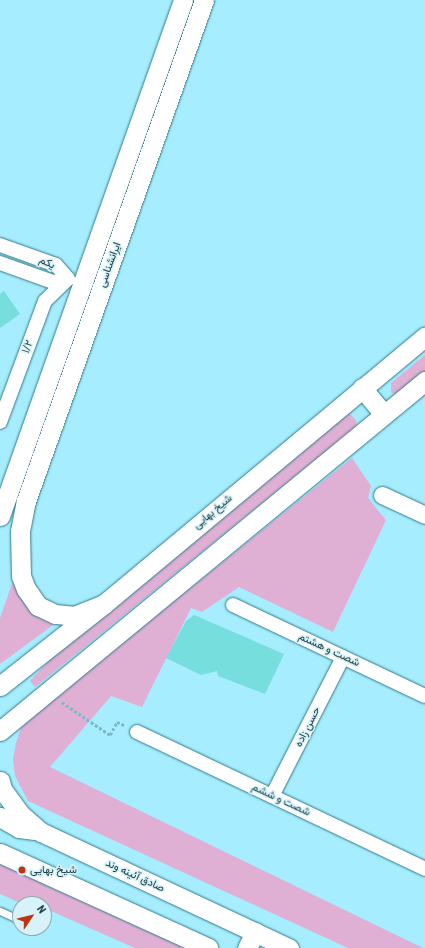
<!DOCTYPE html>
<html>
<head>
<meta charset="utf-8">
<style>
	body { margin:0 }
	#map { position:relative; width:425px; height:948px; overflow:hidden; background:#a5edff; font-family:"Roboto Condensed",Vazirmatn,sans-serif }
	div>[style] { position:absolute }
	[style*='--x'] { left:calc(var(--x)*1px); top:calc(var(--y)*1px); width:calc(var(--w)*1px); rotate:calc(var(--a)*1deg) }
	.green>* { inset:0; background:#dfafd4 }
	.building>* { inset:0; background:#76dedc }
	.path>* { height:2.5px; margin-top:-1.25px; transform-origin:0; background:repeating-linear-gradient(90deg,#7db8c7 0 3px,transparent 0 5px) }
	.roads { filter:drop-shadow(0 0 1px #317989) drop-shadow(0 0 1px #317989) }
	.service>* { height:7px; margin:-3.5px; padding:0 3.5px; transform-origin:3.5px; border-radius:3.5px; background:#fff }
	.minor>* { height:14px; margin:-7px; padding:0 7px; transform-origin:7px; border-radius:7px; background:#fff }
	.tertiary>* { height:17px; margin:-8.5px; padding:0 8.5px; transform-origin:8.5px; border-radius:8.5px; background:#fff }
	.secondary>* { height:19px; margin:-9.5px; padding:0 9.5px; transform-origin:9.5px; border-radius:9.5px; background:#fff }
	.dots>* { width:11px; height:11px; translate:-50% -50%; box-sizing:border-box; border:2px solid #d7f3f9; border-radius:50% }
	span { translate:-50% -50%; white-space:nowrap; text-align:center; line-height:1.15; -webkit-text-stroke:3px #d7f3f9; paint-order:stroke }
	.street-label { font-size:11px; color:#213f46 }
	.poi-label { font-size:11px; color:#213f46 }
	.left { translate:0 -50%; text-align:left }
	.north { position:absolute; left:12px; top:896px; width:40px; height:40px; box-sizing:border-box; background:#d7f3f9; border:1px solid #8eabb1; border-radius:50%; rotate:55deg; font-size:11px; font-weight:700; line-height:16px; text-align:center; color:#213f46 }
	.north::after { content:''; display:block; margin:auto; width:14px; height:18px; background:#be3410; clip-path:polygon(50% 0,100% 100%,50% 72%,0 100%) }
</style>
</head>
<body>
<div id="map">
	<div class="green">
		<i style="clip-path:polygon(425px 355px,425px 373px,398px 396px,391px 392px,391px 383px)"></i>
		<i style="clip-path:polygon(349px 413px,356px 420px,357px 426px,35px 687px,30px 681px,55px 654px)"></i>
		<i style="clip-path:polygon(352px 458px,371px 486px,368px 498px,386px 520px,333px 632px,239px 587px,202px 612px,191px 608px,142px 707px,111px 696px,50px 767px,423px 948px,348px 948px,28px 801px,15px 776px,13px 760px,16px 743px,21px 728px,30px 717px)"></i>
		<i style="clip-path:polygon(13px 581px,26px 606px,57px 622px,0 664px,0 618px)"></i>
		<i style="clip-path:polygon(0 864px,118px 918px,185px 948px,135px 948px,44px 908px,44px 904px,23px 904px,0 894px)"></i>
	</div>
	<div class="building">
		<i style="clip-path:polygon(4px 291px,20px 314px,0 328px,0 294px)"></i>
		<i style="clip-path:polygon(194px 615px,284px 654px,265px 694px,218px 676px,217px 671px,201px 675px,166px 658px,186px 621px)"></i>
	</div>
	<div class="path">
		<i style="--x:62;--y:702;--w:58;--a:34.5"></i>
		<i style="--x:110;--y:735;--w:15;--a:-62"></i>
		<i style="--x:117;--y:722;--w:8;--a:23"></i>
	</div>
	<div class="roads">
		<div class="service">
			<i style="--x:0;--y:911;--w:22;--a:24"></i>
		</div>
		<div class="minor">
			<i style="--x:0;--y:245;--w:59;--a:19.7"></i>
			<i style="--x:56;--y:265;--w:18;--a:49"></i>
			<i style="--x:0;--y:263;--w:56;--a:19.7"></i>
			<i style="--x:53;--y:282;--w:15;--a:-11"></i>
			<i style="--x:0;--y:422;--w:129;--a:-69.6"></i>
			<i style="--x:45;--y:301;--w:32;--a:-44"></i>
			<i style="--x:233;--y:605;--w:212;--a:25.4"></i>
			<i style="--x:137;--y:732;--w:319;--a:25.4"></i>
			<i style="--x:272;--y:796;--w:156;--a:-62.9"></i>
		</div>
		<div class="tertiary">
			<i style="--x:382;--y:495;--w:47;--a:24.9"></i>
		</div>
		<div class="secondary">
			<i style="--x:362;--y:388;--w:34;--a:50"></i>
			<i style="--x:0;--y:516;--w:547;--a:-70.47"></i>
			<i style="--x:104;--y:604;--w:31;--a:158"></i>
			<i style="--x:75;--y:616;--w:20;--a:-174"></i>
			<i style="--x:55;--y:614;--w:19;--a:-155"></i>
			<i style="--x:38;--y:606;--w:21;--a:-125"></i>
			<i style="--x:26;--y:589;--w:14;--a:-111"></i>
			<i style="--x:21;--y:576;--w:45;--a:-91.3"></i>
			<i style="--x:20;--y:531;--w:31;--a:-79"></i>
			<i style="--x:26;--y:501;--w:532;--a:-70.44"></i>
			<i style="--x:0;--y:686;--w:132;--a:-38.3"></i>
			<i style="--x:104;--y:604;--w:418;--a:-39.8"></i>
			<i style="--x:0;--y:731;--w:551;--a:-39.47"></i>
			<i style="--x:0;--y:781;--w:8;--a:76"></i>
			<i style="--x:2;--y:789;--w:31;--a:54"></i>
			<i style="--x:20;--y:814;--w:28;--a:41"></i>
			<i style="--x:41;--y:832;--w:274;--a:25.1"></i>
			<i style="--x:0;--y:817;--w:22;--a:30"></i>
			<i style="--x:19;--y:828;--w:14;--a:8"></i>
			<i style="--x:0;--y:853;--w:229;--a:24.5"></i>
			<i style="--x:247;--y:948;--w:18;--a:-63"></i>
		</div>
	</div>
	<div class="dots">
		<i style="left:22px;top:870px;background:#be3410"></i>
	</div>
	<div class="street-label">
		<span style="left:47px;top:263px;rotate:25deg">یکم</span>
		<span style="left:110px;top:265px;rotate:-70deg">ایرانشناسی</span>
		<span style="left:28px;top:347px;rotate:-69deg">۱/۲</span>
		<span style="left:213px;top:512px;rotate:-40deg">شیخ بهایی</span>
		<span style="left:329px;top:650px;rotate:25deg">شصت و هشتم</span>
		<span style="left:308px;top:727px;rotate:-63deg">حسن زاده</span>
		<span style="left:281px;top:800px;rotate:25deg">شصت و ششم</span>
		<span style="left:135px;top:876px;rotate:25deg">صادق آئینه وند</span>
	</div>
	<div class="poi-label">
		<span class="left" style="left:30px;top:870px">شیخ بهایی</span>
	</div>
	<div class="north">N</div>
</div>
</body>
</html>
